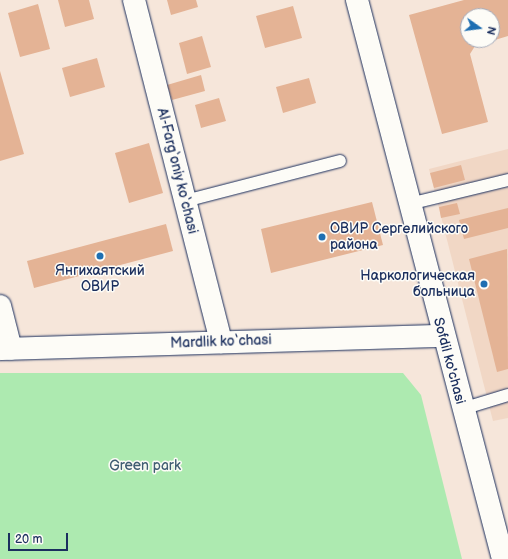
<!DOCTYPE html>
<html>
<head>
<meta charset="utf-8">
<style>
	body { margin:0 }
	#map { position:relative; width:508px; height:559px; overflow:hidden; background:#f6e6da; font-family:"Balsamiq Sans",sans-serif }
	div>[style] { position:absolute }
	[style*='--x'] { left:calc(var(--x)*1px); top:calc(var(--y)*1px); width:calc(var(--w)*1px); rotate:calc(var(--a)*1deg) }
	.built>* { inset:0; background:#f1d7c5 }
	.green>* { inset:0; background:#adeab0 }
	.building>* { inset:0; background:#e4b395 }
	.roads { filter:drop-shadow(0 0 1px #1b2f5e) drop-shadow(0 0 1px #1b2f5e) }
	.lane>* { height:12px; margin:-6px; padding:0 6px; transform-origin:6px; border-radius:6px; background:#fdfcf7 }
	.street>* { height:22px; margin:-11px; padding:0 11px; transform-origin:11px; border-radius:11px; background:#fdfcf7 }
	.secondary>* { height:22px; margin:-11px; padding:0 11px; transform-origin:11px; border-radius:11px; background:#fdfcf7 }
	.dots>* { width:11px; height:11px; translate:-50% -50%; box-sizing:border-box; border:2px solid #fdfcf7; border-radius:50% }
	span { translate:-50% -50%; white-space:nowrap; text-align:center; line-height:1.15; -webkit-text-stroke:3px #fdfcf7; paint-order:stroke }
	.street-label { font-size:14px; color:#1b2f5e }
	.poi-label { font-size:14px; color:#1b2f5e }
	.left { translate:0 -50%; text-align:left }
	.right { translate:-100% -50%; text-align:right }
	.park-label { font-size:14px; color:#405e72 }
	.north { position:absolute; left:460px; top:8px; width:40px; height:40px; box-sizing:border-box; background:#fdfcf7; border:1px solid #a3aaba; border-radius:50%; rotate:104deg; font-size:11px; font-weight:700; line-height:16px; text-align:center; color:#1b2f5e }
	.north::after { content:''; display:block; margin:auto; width:14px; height:18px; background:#1f6fb2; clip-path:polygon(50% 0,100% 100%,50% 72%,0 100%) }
	.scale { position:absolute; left:8px; top:533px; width:60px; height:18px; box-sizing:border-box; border:2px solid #1b2f5e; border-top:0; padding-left:5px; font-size:12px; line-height:14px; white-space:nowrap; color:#1b2f5e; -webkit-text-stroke:3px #fdfcf7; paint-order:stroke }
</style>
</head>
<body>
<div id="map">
	<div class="built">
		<i style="clip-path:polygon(508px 149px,508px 418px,493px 421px,429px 169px)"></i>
	</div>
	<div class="green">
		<i style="clip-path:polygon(0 373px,403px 373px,421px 395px,462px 559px,0 559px)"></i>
	</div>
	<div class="building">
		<i style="clip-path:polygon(58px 0,89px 0,94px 19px,65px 27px)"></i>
		<i style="clip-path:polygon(167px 0,196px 0,198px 7px,171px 15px)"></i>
		<i style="clip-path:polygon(evenodd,464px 0,508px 0,508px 36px,475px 46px,470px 54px,488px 122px,442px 134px,409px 15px,464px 0,468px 16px,492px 16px,492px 40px,468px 40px,468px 16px)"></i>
		<i style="clip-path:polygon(38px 4px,50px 49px,20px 57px,8px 13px)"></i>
		<i style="clip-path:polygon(293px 6px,302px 38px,265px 48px,256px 16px)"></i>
		<i style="clip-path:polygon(202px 36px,211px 67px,187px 74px,179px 43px)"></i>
		<i style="clip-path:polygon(97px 58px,105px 87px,70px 97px,62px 68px)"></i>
		<i style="clip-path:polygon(0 71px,24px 154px,0 161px)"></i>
		<i style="clip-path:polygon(201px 75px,205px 91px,172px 100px,167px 85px)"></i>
		<i style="clip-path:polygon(309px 78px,316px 103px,283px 113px,276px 87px)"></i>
		<i style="clip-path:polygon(219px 98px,226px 121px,201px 128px,195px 105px)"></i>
		<i style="clip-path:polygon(149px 143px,163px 193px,129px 203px,115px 153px)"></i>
		<i style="clip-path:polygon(461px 165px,465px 180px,434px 188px,430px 173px)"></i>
		<i style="clip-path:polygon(372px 202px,383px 245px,271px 273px,261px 229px)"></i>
		<i style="clip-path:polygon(457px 203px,460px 214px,441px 218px,439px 207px)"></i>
		<i style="clip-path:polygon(508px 208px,508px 228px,464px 239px,459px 220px)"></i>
		<i style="clip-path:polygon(166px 224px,173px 251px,34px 288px,27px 261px)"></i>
		<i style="clip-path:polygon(507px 249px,508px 369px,497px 372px,469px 259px)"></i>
	</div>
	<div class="roads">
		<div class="lane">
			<i style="--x:185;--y:201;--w:160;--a:-14.5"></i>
			<i style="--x:409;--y:204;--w:102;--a:-13.6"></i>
			<i style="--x:462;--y:409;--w:48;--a:-16.9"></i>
		</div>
		<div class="street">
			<i style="--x:134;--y:0;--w:353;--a:75.7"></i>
			<i style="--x:0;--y:306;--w:44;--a:75.7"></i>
		</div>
		<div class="secondary">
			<i style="--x:357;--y:0;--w:578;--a:75.36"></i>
			<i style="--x:0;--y:349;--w:442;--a:-1.7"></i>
		</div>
	</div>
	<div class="dots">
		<i style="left:322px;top:237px;background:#1f6fb2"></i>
		<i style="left:100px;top:256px;background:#1f6fb2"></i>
		<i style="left:484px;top:284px;background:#1f6fb2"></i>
	</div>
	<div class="street-label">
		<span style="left:177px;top:171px;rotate:76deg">Al-Farg‘oniy ko‘chasi</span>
		<span style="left:221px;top:342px;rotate:-2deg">Mardlik ko‘chasi</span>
		<span style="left:449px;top:361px;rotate:75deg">Sofdil ko'chasi</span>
	</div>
	<div class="poi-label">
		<span class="left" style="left:330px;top:237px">ОВИР Сергелийского<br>района</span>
		<span style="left:100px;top:279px">Янгихаятский<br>ОВИР</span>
		<span class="right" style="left:475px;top:284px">Наркологическая<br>больница</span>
	</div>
	<div class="park-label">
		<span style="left:145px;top:466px">Green park</span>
	</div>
	<div class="north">N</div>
	<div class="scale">20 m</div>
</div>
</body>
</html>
